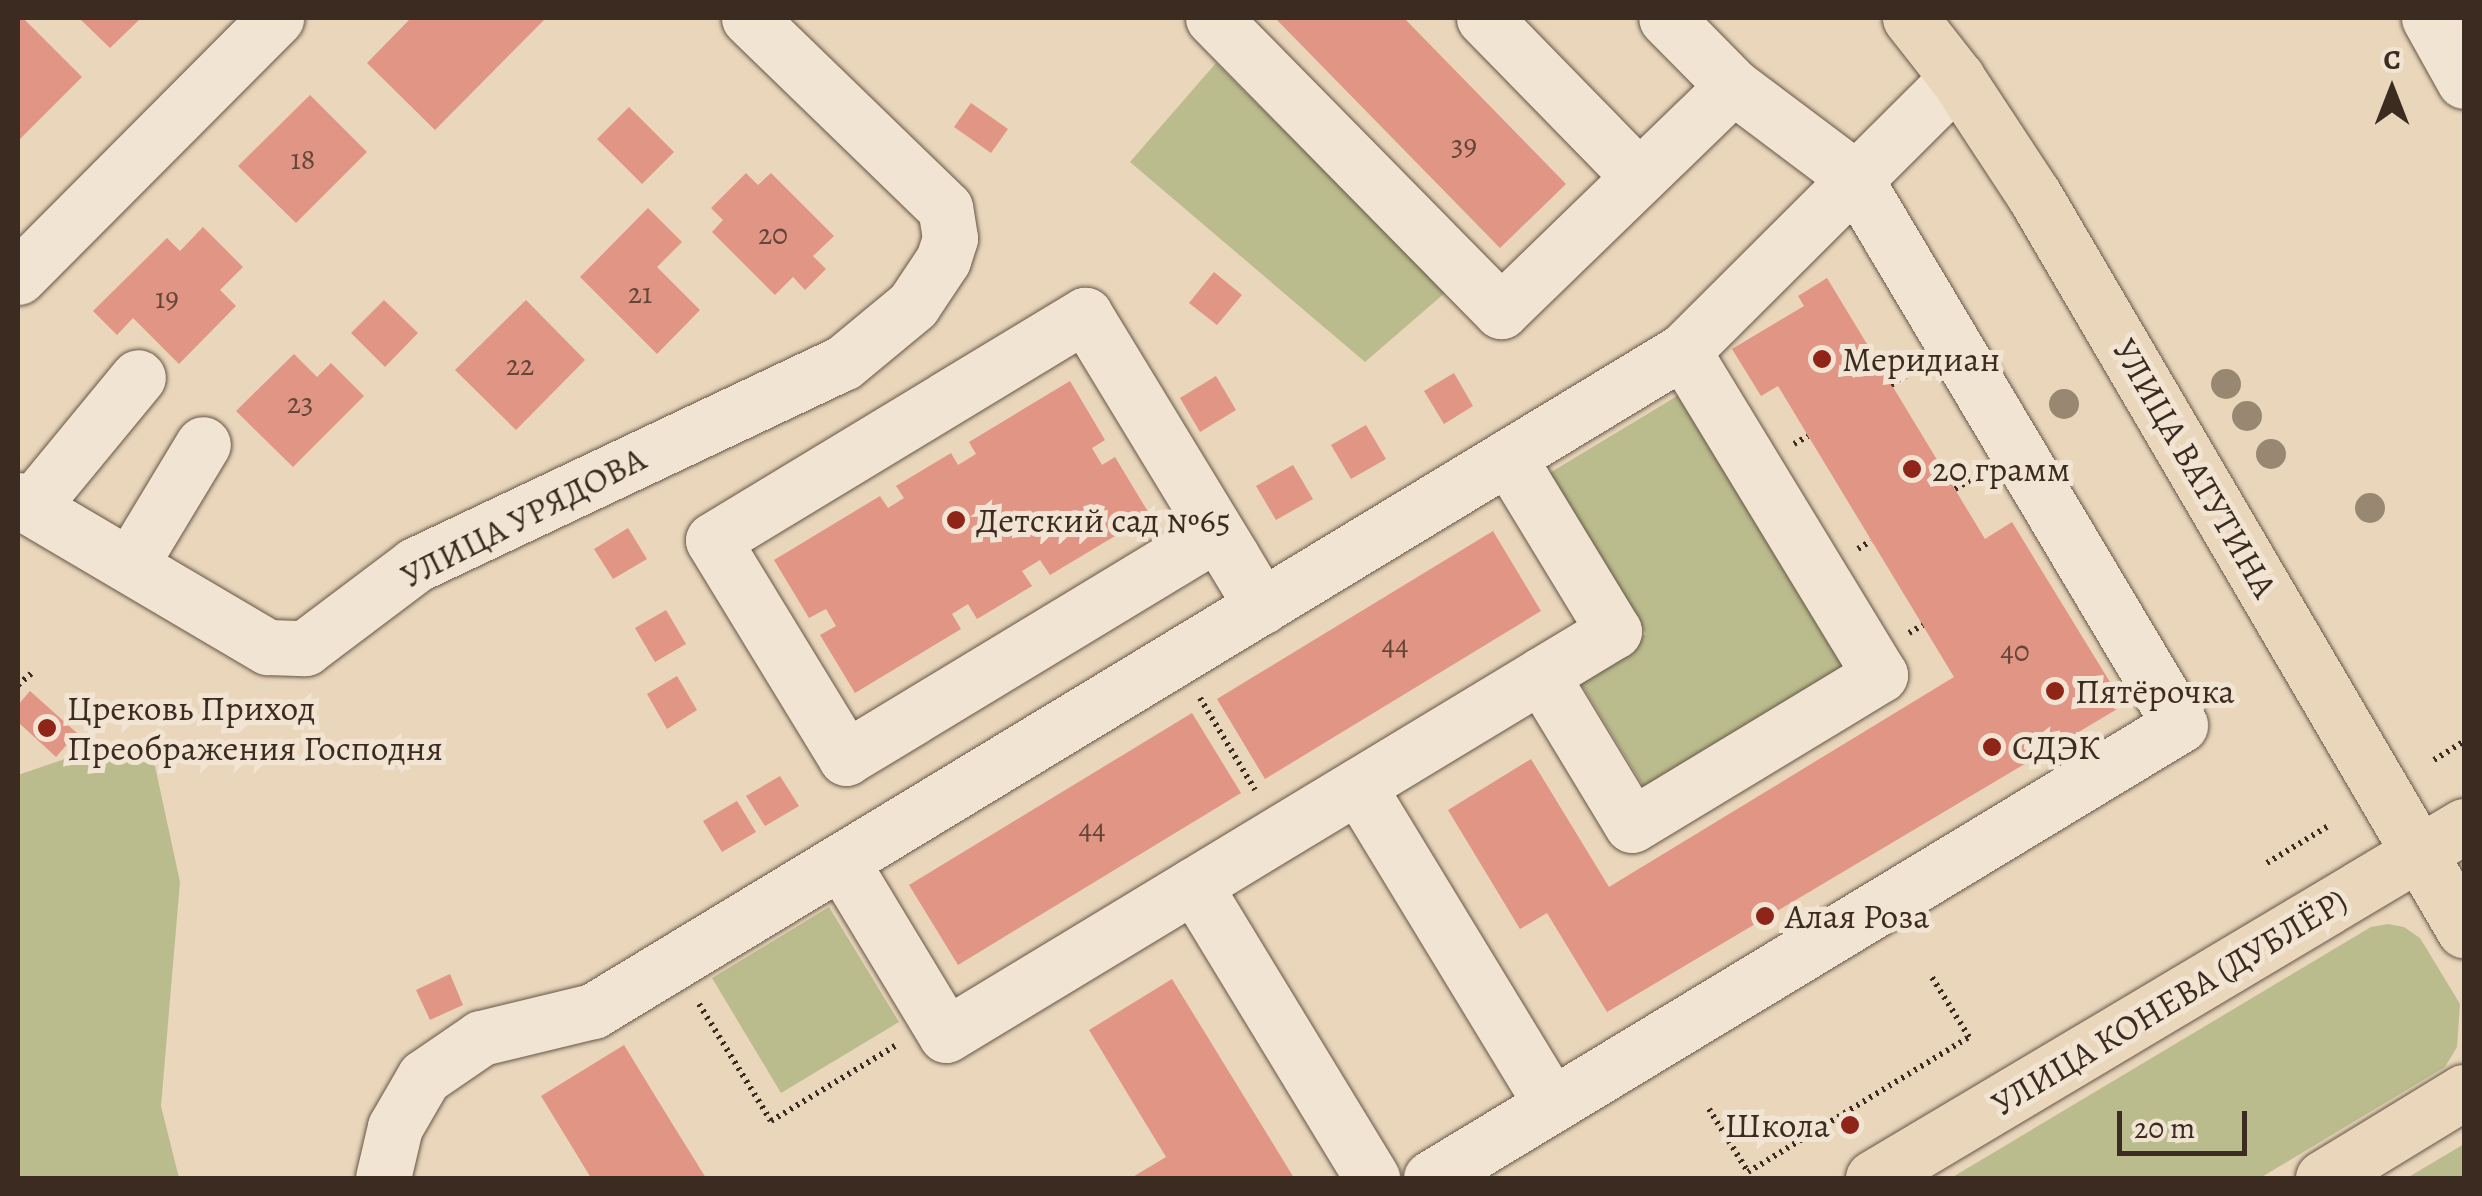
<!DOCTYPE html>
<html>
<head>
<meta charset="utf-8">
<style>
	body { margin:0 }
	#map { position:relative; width:2482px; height:1196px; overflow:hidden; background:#e9d6bb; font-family:Alegreya,serif }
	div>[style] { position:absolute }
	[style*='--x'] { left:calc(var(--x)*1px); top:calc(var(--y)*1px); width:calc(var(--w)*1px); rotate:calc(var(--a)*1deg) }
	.green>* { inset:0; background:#bbbc8d }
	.building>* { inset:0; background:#e19585 }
	.path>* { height:6px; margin-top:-3px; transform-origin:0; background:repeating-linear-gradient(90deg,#3b2b20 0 2.5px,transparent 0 7.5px) }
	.roads { filter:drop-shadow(0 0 2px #665647) drop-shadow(0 0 2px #665647) }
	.minor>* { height:55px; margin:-27.5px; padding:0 27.5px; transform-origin:27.5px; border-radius:27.5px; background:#f1e4d3 }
	.major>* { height:55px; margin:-27.5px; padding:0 27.5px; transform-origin:27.5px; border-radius:27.5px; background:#e9d6bb }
	.trees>* { width:30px; height:30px; margin:-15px; border-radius:50%; background:#988872 }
	.dots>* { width:28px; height:28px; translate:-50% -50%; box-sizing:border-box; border:5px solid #f1e4d3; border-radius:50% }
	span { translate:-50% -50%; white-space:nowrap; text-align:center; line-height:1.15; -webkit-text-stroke:10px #f1e4d3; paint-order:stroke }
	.number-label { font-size:30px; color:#644639 }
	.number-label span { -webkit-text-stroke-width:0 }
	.poi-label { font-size:35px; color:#3b2b20 }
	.left { translate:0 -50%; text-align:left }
	.right { translate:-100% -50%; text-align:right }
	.street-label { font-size:35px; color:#3b2b20 }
	.frame { position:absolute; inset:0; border:20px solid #3b2b20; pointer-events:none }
	.north { position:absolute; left:2342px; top:40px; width:100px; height:100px; -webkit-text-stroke:8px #f1e4d3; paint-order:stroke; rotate:0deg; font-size:28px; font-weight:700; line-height:40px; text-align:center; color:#3b2b20 }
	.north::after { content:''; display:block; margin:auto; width:35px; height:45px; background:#3b2b20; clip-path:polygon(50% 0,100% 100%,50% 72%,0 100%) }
	.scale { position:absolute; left:2117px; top:1111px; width:130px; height:45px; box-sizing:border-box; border:5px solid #3b2b20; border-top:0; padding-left:12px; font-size:30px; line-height:35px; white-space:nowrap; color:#3b2b20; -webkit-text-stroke:8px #f1e4d3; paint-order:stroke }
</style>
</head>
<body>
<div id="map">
	<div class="green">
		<i style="clip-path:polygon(1216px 63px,1446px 292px,1365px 362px,1130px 162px)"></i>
		<i style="clip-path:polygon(1682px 393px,1853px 673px,1650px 797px,1577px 677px,1646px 634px,1548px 474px)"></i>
		<i style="clip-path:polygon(100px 747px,155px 766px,180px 882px,161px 1106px,179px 1178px,18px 1178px,18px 775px)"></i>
		<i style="clip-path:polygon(829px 907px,899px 1022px,781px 1093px,712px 978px)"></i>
		<i style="clip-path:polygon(2388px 924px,2404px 927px,2420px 938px,2460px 1004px,2457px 1047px,2445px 1067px,2260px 1178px,1951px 1178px,2371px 927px)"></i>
		<i style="clip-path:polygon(2464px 1144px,2464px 1178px,2407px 1178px)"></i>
	</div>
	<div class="building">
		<i style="clip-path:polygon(18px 18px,23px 18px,82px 77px,18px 141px)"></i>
		<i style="clip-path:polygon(79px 18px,141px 18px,110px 48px)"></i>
		<i style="clip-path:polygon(411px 18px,546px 18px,435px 130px,367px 63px)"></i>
		<i style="clip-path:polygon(1275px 18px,1404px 18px,1566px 184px,1500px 248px)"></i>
		<i style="clip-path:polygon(310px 95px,367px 152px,296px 223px,238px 166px)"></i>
		<i style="clip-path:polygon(971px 103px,1008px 129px,991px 153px,954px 127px)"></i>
		<i style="clip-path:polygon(629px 107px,674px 152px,642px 184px,597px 139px)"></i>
		<i style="clip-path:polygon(746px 173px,758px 185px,771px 173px,834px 236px,813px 256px,826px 269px,805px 290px,793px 277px,775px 295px,712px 232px,723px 220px,711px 208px)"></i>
		<i style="clip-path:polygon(648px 208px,682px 242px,657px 267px,700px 310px,657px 354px,580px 277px)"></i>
		<i style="clip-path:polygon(203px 227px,243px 267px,220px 290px,236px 306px,179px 364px,133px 318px,117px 335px,93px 311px,167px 238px,180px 251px)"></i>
		<i style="clip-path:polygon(1214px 272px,1242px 295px,1217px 325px,1189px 303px)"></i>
		<i style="clip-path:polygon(1827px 278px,1985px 539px,2012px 522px,2124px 705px,1607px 1012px,1547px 913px,1520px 929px,1448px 810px,1531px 759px,1609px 887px,1954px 677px,1778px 386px,1761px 396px,1732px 349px,1804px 306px,1798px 296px)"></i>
		<i style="clip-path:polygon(384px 300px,418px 333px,385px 367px,351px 333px)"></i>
		<i style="clip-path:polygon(526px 300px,585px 360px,516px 430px,455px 370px)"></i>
		<i style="clip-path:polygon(294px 354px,317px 377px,331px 363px,364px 396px,293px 467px,236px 411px)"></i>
		<i style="clip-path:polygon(1454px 373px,1473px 406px,1444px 424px,1424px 391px)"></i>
		<i style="clip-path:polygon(1216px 376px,1236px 410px,1200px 432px,1180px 398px)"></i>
		<i style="clip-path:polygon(1070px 381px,1105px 440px,1092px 448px,1102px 465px,1115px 457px,1150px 515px,1050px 575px,1040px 560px,1022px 571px,1032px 586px,977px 619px,968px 604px,952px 614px,961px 629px,855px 693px,820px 635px,836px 626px,826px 609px,809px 618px,774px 560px,880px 496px,888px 508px,904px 498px,896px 486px,951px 453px,958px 465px,976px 454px,969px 442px)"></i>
		<i style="clip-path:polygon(1366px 425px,1386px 459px,1351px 479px,1331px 445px)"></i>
		<i style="clip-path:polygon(1293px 465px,1313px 499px,1276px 520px,1256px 486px)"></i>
		<i style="clip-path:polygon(628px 528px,647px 559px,613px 579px,594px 549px)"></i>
		<i style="clip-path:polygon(1493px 531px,1541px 611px,1265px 779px,1217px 699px)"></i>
		<i style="clip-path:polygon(666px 610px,686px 644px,655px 662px,635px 628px)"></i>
		<i style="clip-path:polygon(677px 676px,697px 710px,667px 729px,647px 694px)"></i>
		<i style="clip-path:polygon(30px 691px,77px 733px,56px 757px,18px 722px,18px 705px)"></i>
		<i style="clip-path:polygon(1192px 713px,1241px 793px,958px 965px,909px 885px)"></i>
		<i style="clip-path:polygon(780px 776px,799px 806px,765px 826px,746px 796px)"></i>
		<i style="clip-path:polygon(737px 801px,756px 832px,722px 852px,703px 821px)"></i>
		<i style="clip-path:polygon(450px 974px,463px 1005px,430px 1020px,416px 990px)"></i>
		<i style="clip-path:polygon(1172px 979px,1294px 1178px,1131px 1178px,1166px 1157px,1089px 1030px)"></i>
		<i style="clip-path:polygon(624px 1045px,673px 1125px,706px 1178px,591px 1178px,541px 1096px)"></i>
	</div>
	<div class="path">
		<i style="--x:1891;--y:385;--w:25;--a:-32"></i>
		<i style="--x:1794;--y:444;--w:16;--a:-30"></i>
		<i style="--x:1955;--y:489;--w:24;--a:-30"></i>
		<i style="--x:1858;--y:549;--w:15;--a:-32"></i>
		<i style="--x:1909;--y:633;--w:16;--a:-30"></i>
		<i style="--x:18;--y:685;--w:20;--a:-41"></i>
		<i style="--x:1200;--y:698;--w:107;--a:59.1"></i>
		<i style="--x:2434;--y:760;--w:36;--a:-32"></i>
		<i style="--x:2267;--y:863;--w:74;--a:-31.1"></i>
		<i style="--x:699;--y:1004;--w:137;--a:58.4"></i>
		<i style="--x:771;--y:1121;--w:145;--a:-31.2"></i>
		<i style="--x:1709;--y:1109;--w:74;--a:58.2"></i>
		<i style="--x:1748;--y:1172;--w:259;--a:-31.4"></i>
		<i style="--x:1969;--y:1037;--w:74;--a:-121.8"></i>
	</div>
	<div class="roads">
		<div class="minor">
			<i style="--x:1213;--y:18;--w:411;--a:45.5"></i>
			<i style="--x:1501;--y:311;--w:323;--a:-44.1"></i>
			<i style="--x:1484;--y:18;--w:222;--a:45.7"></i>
			<i style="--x:2429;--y:18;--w:72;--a:60.9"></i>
			<i style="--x:18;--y:277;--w:366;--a:-45.1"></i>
			<i style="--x:1508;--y:457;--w:204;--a:58.7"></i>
			<i style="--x:1614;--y:631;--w:85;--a:148.9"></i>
			<i style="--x:1541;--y:675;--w:175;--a:58.8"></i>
			<i style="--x:1632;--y:825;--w:290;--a:-31.2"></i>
			<i style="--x:1880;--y:675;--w:379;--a:-121.3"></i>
			<i style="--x:18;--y:500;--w:290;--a:30.5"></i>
			<i style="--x:268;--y:647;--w:37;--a:2"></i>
			<i style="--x:305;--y:648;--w:138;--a:-37"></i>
			<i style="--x:415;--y:565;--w:473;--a:-25.3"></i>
			<i style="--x:843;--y:363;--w:91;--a:-39.6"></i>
			<i style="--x:913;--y:305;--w:54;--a:-56.3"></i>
			<i style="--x:943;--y:260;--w:23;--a:-72"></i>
			<i style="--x:950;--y:238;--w:30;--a:-99"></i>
			<i style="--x:945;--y:208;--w:273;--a:-135.9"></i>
			<i style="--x:31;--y:507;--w:168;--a:-50.5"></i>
			<i style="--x:1217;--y:533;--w:434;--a:148.8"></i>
			<i style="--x:846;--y:758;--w:255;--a:-121.4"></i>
			<i style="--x:713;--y:540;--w:435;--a:-31.2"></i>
			<i style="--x:1085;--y:315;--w:283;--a:58.7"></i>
			<i style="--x:1232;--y:557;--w:58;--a:59"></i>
			<i style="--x:130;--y:565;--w:141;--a:-58.9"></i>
			<i style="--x:1358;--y:786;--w:373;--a:58.7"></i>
			<i style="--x:841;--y:861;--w:203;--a:58.9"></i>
			<i style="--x:946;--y:1035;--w:695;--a:-31.18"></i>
			<i style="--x:1194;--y:885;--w:343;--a:58.7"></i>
			<i style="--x:383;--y:1178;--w:52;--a:-76.8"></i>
			<i style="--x:395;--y:1127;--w:58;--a:-59.9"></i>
			<i style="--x:424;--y:1077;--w:69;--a:-34.4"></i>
			<i style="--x:481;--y:1038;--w:115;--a:-13.6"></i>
			<i style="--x:593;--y:1011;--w:1274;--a:-31.2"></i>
			<i style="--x:1683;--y:351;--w:387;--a:-44.9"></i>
			<i style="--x:1431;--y:1178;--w:875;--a:-31.17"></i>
			<i style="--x:2180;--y:725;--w:638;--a:-120.75"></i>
			<i style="--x:1854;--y:177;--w:151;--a:-143.1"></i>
			<i style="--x:1733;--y:86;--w:95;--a:-134.6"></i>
		</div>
		<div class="major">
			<i style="--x:1910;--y:18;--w:76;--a:51.9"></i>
			<i style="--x:1957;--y:78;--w:140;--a:56.7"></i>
			<i style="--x:2034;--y:195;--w:852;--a:59.67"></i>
			<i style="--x:1873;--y:1178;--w:688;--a:-30.78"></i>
			<i style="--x:2323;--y:1178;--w:165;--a:-31.4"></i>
		</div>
	</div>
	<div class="trees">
		<i style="left:2226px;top:384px"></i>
		<i style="left:2064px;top:404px"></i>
		<i style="left:2247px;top:416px"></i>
		<i style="left:2271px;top:454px"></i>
		<i style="left:2370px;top:508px"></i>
	</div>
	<div class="dots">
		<i style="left:1822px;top:359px;background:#8f2418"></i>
		<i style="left:1912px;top:469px;background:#8f2418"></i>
		<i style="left:956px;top:520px;background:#8f2418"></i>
		<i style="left:2055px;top:691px;background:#8f2418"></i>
		<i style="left:47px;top:728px;background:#8f2418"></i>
		<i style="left:1992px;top:747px;background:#8f2418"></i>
		<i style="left:1765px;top:916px;background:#8f2418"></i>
		<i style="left:1850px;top:1125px;background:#8f2418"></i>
	</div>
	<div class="number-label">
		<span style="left:1464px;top:145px">39</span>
		<span style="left:303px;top:159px">18</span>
		<span style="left:773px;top:234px">20</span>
		<span style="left:640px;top:293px">21</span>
		<span style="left:167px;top:298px">19</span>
		<span style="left:520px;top:365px">22</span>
		<span style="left:300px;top:403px">23</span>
		<span style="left:1395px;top:645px">44</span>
		<span style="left:2015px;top:651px">40</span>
		<span style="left:1092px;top:829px">44</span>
	</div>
	<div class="poi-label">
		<span class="left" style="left:1842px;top:359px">Меридиан</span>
		<span class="left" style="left:1932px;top:469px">20 грамм</span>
		<span class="left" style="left:976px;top:520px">Детский сад №65</span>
		<span class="left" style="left:2075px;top:691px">Пятёрочка</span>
		<span class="left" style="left:67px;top:728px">Црековь Приход<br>Преображения Господня</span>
		<span class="left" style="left:2012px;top:747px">СДЭК</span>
		<span class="left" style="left:1785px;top:916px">Алая Роза</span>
		<span class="right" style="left:1830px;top:1125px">Школа</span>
	</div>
	<div class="street-label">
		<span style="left:2195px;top:468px;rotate:60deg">УЛИЦА ВАТУТИНА</span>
		<span style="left:523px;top:517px;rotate:-27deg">УЛИЦА УРЯДОВА</span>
		<span style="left:2169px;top:1002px;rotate:-31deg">УЛИЦА КОНЕВА (ДУБЛЁР)</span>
	</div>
	<div class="frame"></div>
	<div class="north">С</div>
	<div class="scale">20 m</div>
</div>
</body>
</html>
